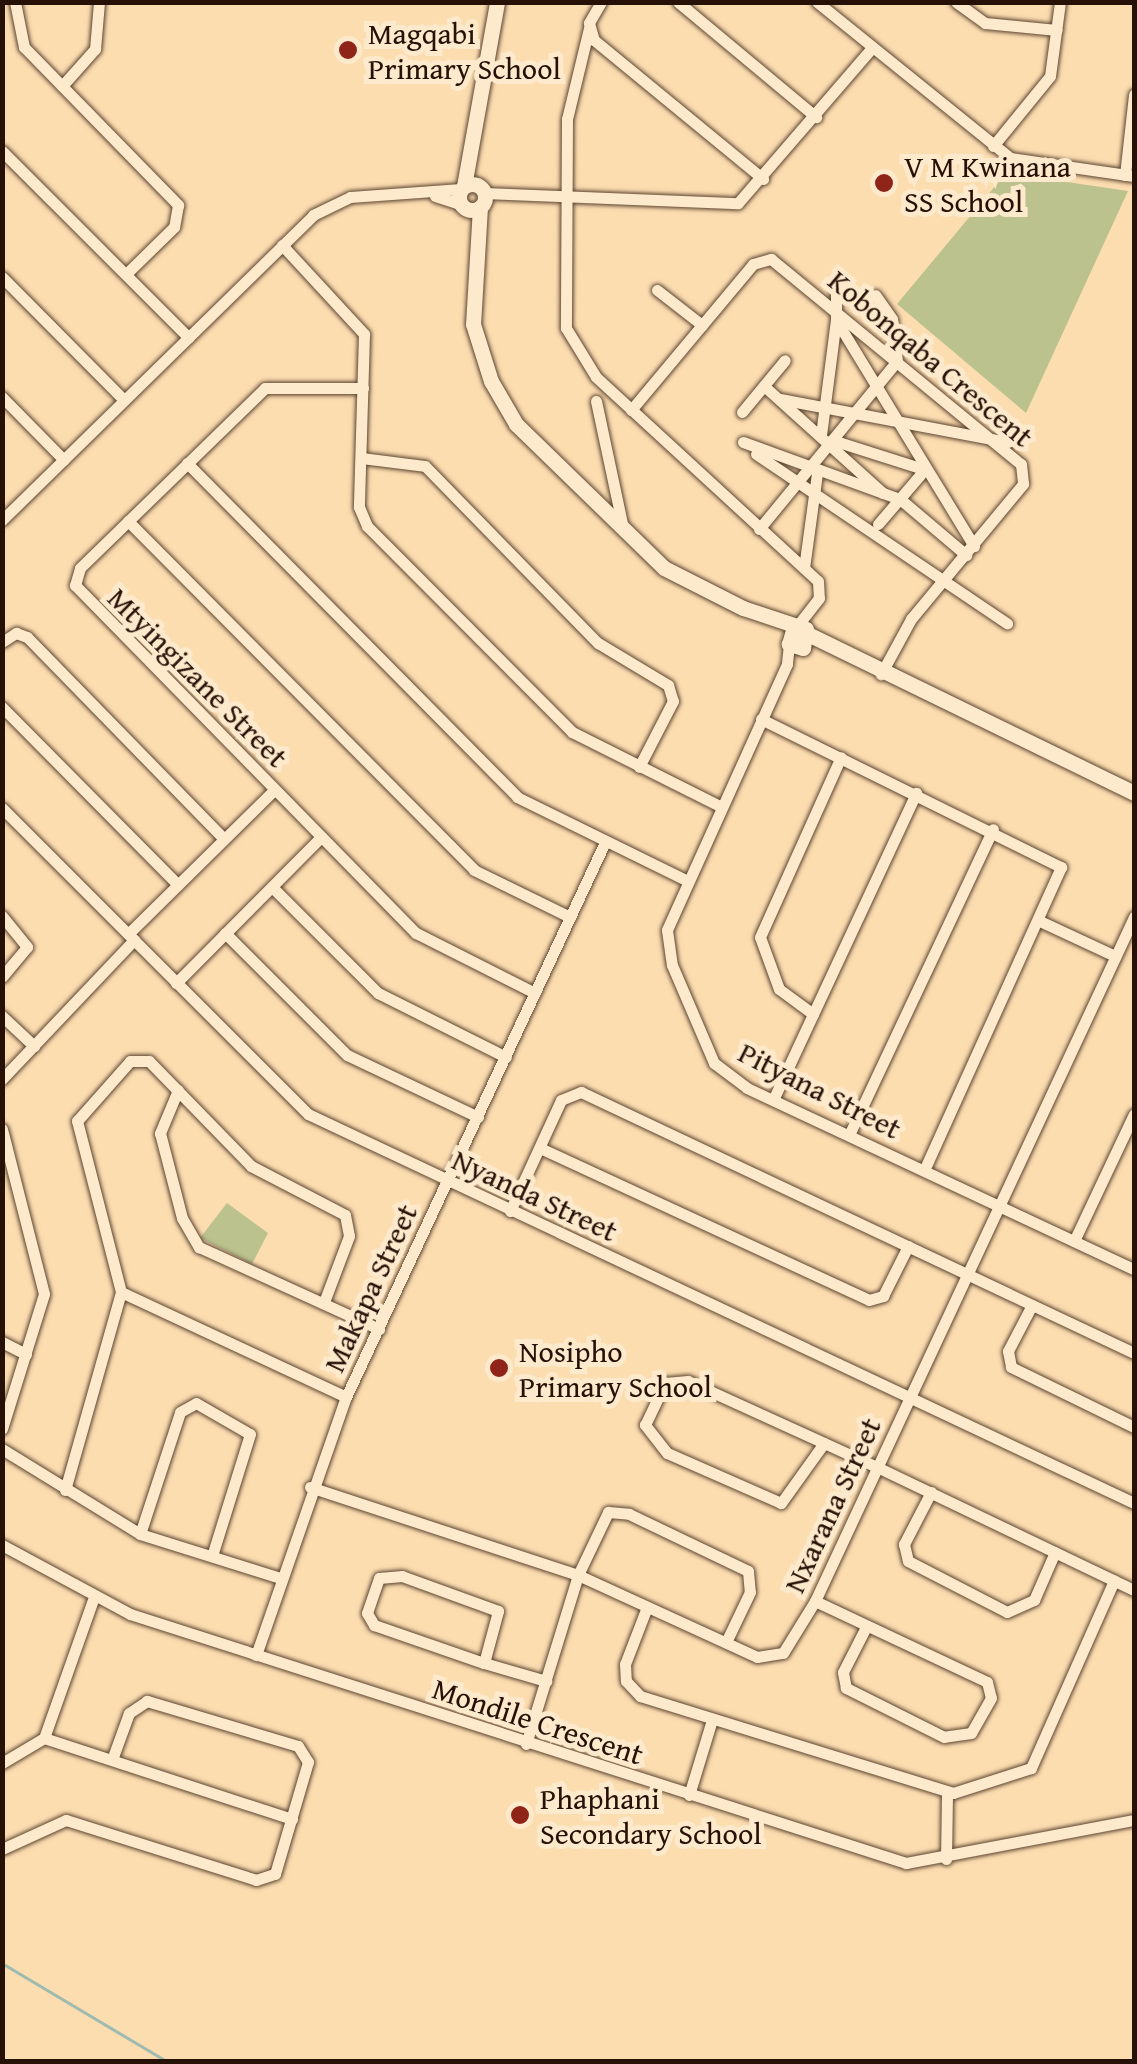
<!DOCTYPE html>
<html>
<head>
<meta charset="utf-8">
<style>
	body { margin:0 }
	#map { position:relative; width:1137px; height:2064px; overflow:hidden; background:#fcddb0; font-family:"Gentium Book Plus",serif }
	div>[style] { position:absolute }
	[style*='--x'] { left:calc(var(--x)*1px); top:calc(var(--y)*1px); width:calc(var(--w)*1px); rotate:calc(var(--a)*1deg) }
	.green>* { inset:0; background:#bbc28e }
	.stream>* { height:2.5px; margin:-1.25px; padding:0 1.25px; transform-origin:1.25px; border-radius:1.25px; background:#9fbbaf }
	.roads { filter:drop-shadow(0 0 2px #5c4431) drop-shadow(0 0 2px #5c4431) }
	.minor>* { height:11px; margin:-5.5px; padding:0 5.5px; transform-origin:5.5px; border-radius:5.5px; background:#fde9cc }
	.tertiary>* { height:15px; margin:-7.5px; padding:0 7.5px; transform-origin:7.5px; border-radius:7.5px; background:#fde9cc }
	.tertiary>.ring { margin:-7.5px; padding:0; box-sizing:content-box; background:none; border:15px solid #fde9cc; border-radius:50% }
	.dots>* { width:28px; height:28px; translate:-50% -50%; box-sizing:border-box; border:5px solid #fde9cc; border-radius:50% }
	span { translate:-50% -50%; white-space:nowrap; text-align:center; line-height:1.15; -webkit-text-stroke:10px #fde9cc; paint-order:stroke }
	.poi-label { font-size:30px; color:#271107 }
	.left { translate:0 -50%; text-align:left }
	.street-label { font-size:30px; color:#271107 }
	.frame { position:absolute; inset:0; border:5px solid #271107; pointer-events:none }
</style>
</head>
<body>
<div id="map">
	<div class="green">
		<i style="clip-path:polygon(1006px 173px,1128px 191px,1026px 413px,897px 304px)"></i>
		<i style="clip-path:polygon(227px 1203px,268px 1233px,252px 1264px,200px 1238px)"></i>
	</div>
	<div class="stream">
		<i style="--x:2;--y:1963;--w:193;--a:30.8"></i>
	</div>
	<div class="roads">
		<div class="minor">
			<i style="--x:15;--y:2;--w:46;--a:78.7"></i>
			<i style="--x:24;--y:47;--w:221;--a:45.7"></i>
			<i style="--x:178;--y:205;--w:22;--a:100"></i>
			<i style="--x:174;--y:227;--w:67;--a:135.6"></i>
			<i style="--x:601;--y:2;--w:24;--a:120"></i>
			<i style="--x:589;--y:23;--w:18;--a:74"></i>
			<i style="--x:594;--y:40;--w:219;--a:39.4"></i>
			<i style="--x:678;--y:2;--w:180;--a:39.8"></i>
			<i style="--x:817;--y:2;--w:248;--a:38.9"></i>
			<i style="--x:1010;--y:158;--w:125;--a:8.3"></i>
			<i style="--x:956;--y:2;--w:36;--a:36"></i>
			<i style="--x:985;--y:23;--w:72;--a:5.6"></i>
			<i style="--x:589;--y:28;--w:94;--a:103.6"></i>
			<i style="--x:567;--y:119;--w:209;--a:90.3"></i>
			<i style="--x:566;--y:328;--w:57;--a:58.5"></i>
			<i style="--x:596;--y:377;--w:301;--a:42.6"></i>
			<i style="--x:818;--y:581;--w:17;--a:87"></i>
			<i style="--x:819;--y:598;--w:36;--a:128"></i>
			<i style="--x:62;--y:86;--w:50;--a:-48.3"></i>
			<i style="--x:95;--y:49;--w:47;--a:-85.1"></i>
			<i style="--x:993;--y:146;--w:90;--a:-50.8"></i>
			<i style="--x:1050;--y:76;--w:75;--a:-82.3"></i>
			<i style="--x:2;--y:151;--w:264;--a:45"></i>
			<i style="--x:1125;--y:175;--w:81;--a:-83.6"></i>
			<i style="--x:484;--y:193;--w:254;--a:2.3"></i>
			<i style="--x:738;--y:203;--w:205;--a:-49.2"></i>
			<i style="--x:435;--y:196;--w:26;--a:18"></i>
			<i style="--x:282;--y:245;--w:121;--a:47.3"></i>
			<i style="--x:364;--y:334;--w:173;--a:91.7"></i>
			<i style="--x:359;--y:507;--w:21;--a:67"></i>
			<i style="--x:367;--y:526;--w:291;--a:45.1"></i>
			<i style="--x:572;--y:732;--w:165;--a:26.6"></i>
			<i style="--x:2;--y:277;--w:173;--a:45.2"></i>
			<i style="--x:836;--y:286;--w:34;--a:90"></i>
			<i style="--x:836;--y:320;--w:265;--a:58.6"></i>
			<i style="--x:657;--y:290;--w:57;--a:37.9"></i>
			<i style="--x:764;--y:386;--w:160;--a:42"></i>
			<i style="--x:363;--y:388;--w:98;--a:180"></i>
			<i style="--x:265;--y:388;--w:258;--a:135.8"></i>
			<i style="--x:80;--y:568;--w:18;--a:106"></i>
			<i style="--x:75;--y:585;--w:487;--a:45.6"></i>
			<i style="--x:416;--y:933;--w:133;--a:26.8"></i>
			<i style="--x:2;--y:397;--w:88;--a:45.5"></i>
			<i style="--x:780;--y:399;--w:232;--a:10.7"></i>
			<i style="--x:596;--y:401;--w:130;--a:78"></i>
			<i style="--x:631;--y:410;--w:190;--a:-50.1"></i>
			<i style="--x:753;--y:264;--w:19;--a:-16"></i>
			<i style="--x:771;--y:259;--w:323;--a:39.4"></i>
			<i style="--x:1021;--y:464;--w:20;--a:84"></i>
			<i style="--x:1023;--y:484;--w:175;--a:129.7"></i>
			<i style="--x:911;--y:619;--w:63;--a:118.6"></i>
			<i style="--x:742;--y:412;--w:67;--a:-50.4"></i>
			<i style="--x:821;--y:435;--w:116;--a:-82.6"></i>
			<i style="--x:832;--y:440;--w:99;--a:17.7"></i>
			<i style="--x:743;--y:442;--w:167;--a:20"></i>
			<i style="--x:900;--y:499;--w:87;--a:40.3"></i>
			<i style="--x:756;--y:454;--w:303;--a:34"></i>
			<i style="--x:361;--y:458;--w:64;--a:7.1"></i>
			<i style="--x:425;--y:466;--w:248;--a:45.7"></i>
			<i style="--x:598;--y:643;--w:82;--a:31"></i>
			<i style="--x:668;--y:685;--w:17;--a:73"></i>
			<i style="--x:673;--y:701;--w:74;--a:117.3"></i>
			<i style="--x:187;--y:463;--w:470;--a:45.3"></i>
			<i style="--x:517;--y:797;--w:188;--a:26.2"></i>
			<i style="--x:2;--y:520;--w:436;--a:-44.4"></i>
			<i style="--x:313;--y:215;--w:41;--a:-25.9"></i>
			<i style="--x:350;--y:197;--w:111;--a:-4.1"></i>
			<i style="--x:128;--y:521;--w:491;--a:45.2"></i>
			<i style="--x:474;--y:870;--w:107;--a:26.1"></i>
			<i style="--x:878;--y:524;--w:65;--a:-49.4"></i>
			<i style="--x:759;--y:529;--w:217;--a:-50.6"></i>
			<i style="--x:897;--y:361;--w:42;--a:-96.8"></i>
			<i style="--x:892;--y:319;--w:29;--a:-125"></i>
			<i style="--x:804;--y:568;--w:96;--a:-82.2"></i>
			<i style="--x:2;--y:642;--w:17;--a:-33"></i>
			<i style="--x:16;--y:633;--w:12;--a:20"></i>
			<i style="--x:27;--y:637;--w:281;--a:45.7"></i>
			<i style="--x:789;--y:644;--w:20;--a:96"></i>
			<i style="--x:787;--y:664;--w:292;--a:114.3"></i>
			<i style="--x:667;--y:930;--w:35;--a:82"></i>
			<i style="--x:672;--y:965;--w:107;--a:66.8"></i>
			<i style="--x:714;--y:1063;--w:41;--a:37.1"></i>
			<i style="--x:747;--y:1088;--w:427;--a:25.1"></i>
			<i style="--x:2;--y:707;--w:249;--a:45.3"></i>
			<i style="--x:761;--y:719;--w:335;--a:26.3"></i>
			<i style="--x:1061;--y:867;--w:333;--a:114.3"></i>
			<i style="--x:2;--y:808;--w:433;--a:45"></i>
			<i style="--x:308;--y:1114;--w:913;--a:25.22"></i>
			<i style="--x:272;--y:887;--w:150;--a:45"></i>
			<i style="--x:378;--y:993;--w:143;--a:26.6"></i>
			<i style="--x:2;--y:916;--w:40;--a:51"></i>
			<i style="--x:27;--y:947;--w:39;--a:130"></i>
			<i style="--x:1042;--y:922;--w:81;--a:25"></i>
			<i style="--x:225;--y:933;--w:173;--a:45"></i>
			<i style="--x:347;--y:1055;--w:145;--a:25.3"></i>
			<i style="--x:128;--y:934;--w:205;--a:-44.6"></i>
			<i style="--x:176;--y:983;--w:206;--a:-45.2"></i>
			<i style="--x:813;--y:1014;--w:42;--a:-143.7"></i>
			<i style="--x:779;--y:989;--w:55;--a:-110.1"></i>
			<i style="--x:760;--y:937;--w:197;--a:-65.8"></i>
			<i style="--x:2;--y:1016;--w:44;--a:43.2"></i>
			<i style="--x:2;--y:1079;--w:192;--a:-46.5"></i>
			<i style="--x:178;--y:1090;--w:47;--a:112.7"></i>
			<i style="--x:160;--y:1133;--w:88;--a:75.5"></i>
			<i style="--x:182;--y:1218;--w:34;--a:60"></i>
			<i style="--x:199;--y:1247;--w:198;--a:24.5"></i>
			<i style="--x:773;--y:1100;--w:339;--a:-65"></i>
			<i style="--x:2;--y:1129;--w:170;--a:75.7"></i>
			<i style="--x:44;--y:1294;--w:141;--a:107.3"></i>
			<i style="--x:849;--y:1135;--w:338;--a:-64.8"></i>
			<i style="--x:540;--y:1148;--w:362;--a:24.8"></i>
			<i style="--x:869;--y:1300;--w:15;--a:-16"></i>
			<i style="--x:883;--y:1296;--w:56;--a:-63.4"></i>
			<i style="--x:510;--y:1211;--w:122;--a:-65.3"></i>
			<i style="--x:561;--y:1100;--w:22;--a:-22"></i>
			<i style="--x:581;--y:1092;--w:611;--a:25.27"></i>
			<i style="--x:1074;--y:1241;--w:140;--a:-64.7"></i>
			<i style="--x:121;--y:1292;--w:248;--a:25"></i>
			<i style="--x:1032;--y:1305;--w:52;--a:117.6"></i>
			<i style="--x:1008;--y:1351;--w:16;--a:79"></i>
			<i style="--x:1011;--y:1367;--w:137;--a:26"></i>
			<i style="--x:2;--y:1342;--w:27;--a:27"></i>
			<i style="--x:824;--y:1443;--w:74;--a:125.6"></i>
			<i style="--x:781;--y:1503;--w:124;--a:-156.3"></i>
			<i style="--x:667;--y:1453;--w:36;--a:-128"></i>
			<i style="--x:645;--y:1425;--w:47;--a:-64.5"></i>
			<i style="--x:665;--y:1383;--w:23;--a:-5"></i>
			<i style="--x:688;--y:1381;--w:208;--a:24.5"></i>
			<i style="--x:877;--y:1467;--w:285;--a:25.6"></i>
			<i style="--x:2;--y:1449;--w:162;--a:31.6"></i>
			<i style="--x:140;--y:1534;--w:147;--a:17.4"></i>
			<i style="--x:310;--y:1487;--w:282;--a:18.2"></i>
			<i style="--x:578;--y:1575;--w:197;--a:24.6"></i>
			<i style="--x:757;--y:1657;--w:26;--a:-9"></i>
			<i style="--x:783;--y:1653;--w:61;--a:-58.4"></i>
			<i style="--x:815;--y:1601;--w:755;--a:-65"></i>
			<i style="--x:65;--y:1490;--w:206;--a:-74.2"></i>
			<i style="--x:121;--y:1292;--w:177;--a:-104.4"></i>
			<i style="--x:77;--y:1121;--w:80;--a:-48.5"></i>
			<i style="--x:130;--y:1061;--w:19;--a:0"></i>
			<i style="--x:149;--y:1061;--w:146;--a:45.8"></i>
			<i style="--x:251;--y:1166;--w:106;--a:27.5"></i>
			<i style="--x:345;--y:1215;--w:21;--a:79"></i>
			<i style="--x:349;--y:1236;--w:71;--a:110.7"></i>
			<i style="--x:931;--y:1492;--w:59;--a:117.4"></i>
			<i style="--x:904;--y:1544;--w:17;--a:77"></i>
			<i style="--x:908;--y:1561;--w:111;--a:27.3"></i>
			<i style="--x:1007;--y:1612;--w:30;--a:-24"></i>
			<i style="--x:1034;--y:1600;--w:52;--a:-66.4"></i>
			<i style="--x:140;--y:1534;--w:128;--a:-71.8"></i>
			<i style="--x:180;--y:1412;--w:18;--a:-29"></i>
			<i style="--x:196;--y:1403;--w:62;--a:29.9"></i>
			<i style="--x:250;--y:1434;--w:128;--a:107.3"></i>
			<i style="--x:2;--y:1545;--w:145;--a:28.3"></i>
			<i style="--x:130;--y:1614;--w:815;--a:17.79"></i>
			<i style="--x:906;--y:1863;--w:232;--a:-10.7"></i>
			<i style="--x:815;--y:1601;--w:190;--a:25.2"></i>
			<i style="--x:987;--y:1682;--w:16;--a:76"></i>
			<i style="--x:991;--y:1698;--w:40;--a:119.7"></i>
			<i style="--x:971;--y:1733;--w:27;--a:172"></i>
			<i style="--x:944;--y:1737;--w:110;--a:-153.4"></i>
			<i style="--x:846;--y:1688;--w:16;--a:-101"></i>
			<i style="--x:843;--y:1672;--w:51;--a:-62.9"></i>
			<i style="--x:647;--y:1607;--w:61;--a:111.1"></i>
			<i style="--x:625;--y:1664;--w:17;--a:87"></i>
			<i style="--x:626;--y:1681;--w:21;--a:47"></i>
			<i style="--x:640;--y:1696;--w:328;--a:17.2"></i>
			<i style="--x:953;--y:1793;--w:82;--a:-17.8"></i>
			<i style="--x:1031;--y:1768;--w:205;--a:-66.1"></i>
			<i style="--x:256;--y:1655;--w:273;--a:-70.8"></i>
			<i style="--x:346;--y:1397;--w:612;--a:-64.98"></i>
			<i style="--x:484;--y:1663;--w:54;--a:-74.9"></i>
			<i style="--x:498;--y:1611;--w:102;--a:-160"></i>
			<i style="--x:402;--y:1576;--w:23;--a:175"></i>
			<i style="--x:379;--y:1578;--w:37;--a:109"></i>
			<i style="--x:367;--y:1613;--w:14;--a:60"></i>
			<i style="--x:374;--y:1625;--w:116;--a:19.1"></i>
			<i style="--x:484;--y:1663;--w:65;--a:16.2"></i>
			<i style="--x:44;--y:1738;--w:261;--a:18.1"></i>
			<i style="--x:526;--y:1744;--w:177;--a:-72.9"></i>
			<i style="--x:578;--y:1575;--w:70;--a:-64.5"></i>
			<i style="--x:608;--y:1512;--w:21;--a:5"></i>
			<i style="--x:629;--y:1514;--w:132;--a:25.6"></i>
			<i style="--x:748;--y:1571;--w:21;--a:85"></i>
			<i style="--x:750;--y:1592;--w:55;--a:115.6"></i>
			<i style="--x:2;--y:1763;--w:49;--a:-30.8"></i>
			<i style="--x:44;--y:1738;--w:146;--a:-70.5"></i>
			<i style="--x:689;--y:1795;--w:78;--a:-73"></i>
			<i style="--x:2;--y:1849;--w:70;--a:-24.4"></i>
			<i style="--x:66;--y:1820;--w:199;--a:17.5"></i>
			<i style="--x:256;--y:1880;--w:20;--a:-18"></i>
			<i style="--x:275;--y:1874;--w:117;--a:-73.6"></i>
			<i style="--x:308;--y:1762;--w:19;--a:-122"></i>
			<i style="--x:298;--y:1746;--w:158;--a:-163.4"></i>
			<i style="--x:147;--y:1701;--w:22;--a:146"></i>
			<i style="--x:129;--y:1713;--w:47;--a:110"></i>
			<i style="--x:946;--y:1859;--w:66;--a:-89.1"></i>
		</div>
		<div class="tertiary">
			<i class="ring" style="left:459px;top:184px;width:11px;height:11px"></i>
			<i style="--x:464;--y:186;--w:187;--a:-79.8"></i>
			<i style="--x:480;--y:207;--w:117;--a:93.4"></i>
			<i style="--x:473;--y:324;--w:60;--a:72.5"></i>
			<i style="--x:491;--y:381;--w:50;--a:59.8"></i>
			<i style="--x:516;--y:424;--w:206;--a:44.2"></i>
			<i style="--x:664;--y:568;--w:89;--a:26.9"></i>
			<i style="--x:743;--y:608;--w:66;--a:18.4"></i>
			<i style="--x:806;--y:629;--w:19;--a:99"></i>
			<i style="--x:803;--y:648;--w:15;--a:-164"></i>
			<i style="--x:789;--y:644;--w:18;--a:-74"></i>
			<i style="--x:810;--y:635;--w:360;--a:26"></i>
		</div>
	</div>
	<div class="dots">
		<i style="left:348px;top:50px;background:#8f2418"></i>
		<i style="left:884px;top:183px;background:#8f2418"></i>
		<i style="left:499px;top:1368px;background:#8f2418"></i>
		<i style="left:520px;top:1815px;background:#8f2418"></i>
	</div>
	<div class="poi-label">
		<span class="left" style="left:368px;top:50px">Magqabi<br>Primary School</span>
		<span class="left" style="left:904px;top:183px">V M Kwinana<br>SS School</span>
		<span class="left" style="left:519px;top:1368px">Nosipho<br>Primary School</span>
		<span class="left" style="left:540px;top:1815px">Phaphani<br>Secondary School</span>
	</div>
	<div class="street-label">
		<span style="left:931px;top:358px;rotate:40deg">Kobonqaba Crescent</span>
		<span style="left:198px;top:677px;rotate:45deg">Mtyingizane Street</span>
		<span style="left:820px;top:1090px;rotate:27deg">Pityana Street</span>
		<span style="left:535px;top:1195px;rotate:25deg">Nyanda Street</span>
		<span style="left:370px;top:1288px;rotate:-65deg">Makapa Street</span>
		<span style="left:832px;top:1505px;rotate:-65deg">Nxarana Street</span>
		<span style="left:538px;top:1721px;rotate:18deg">Mondile Crescent</span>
	</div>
	<div class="frame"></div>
</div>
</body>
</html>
